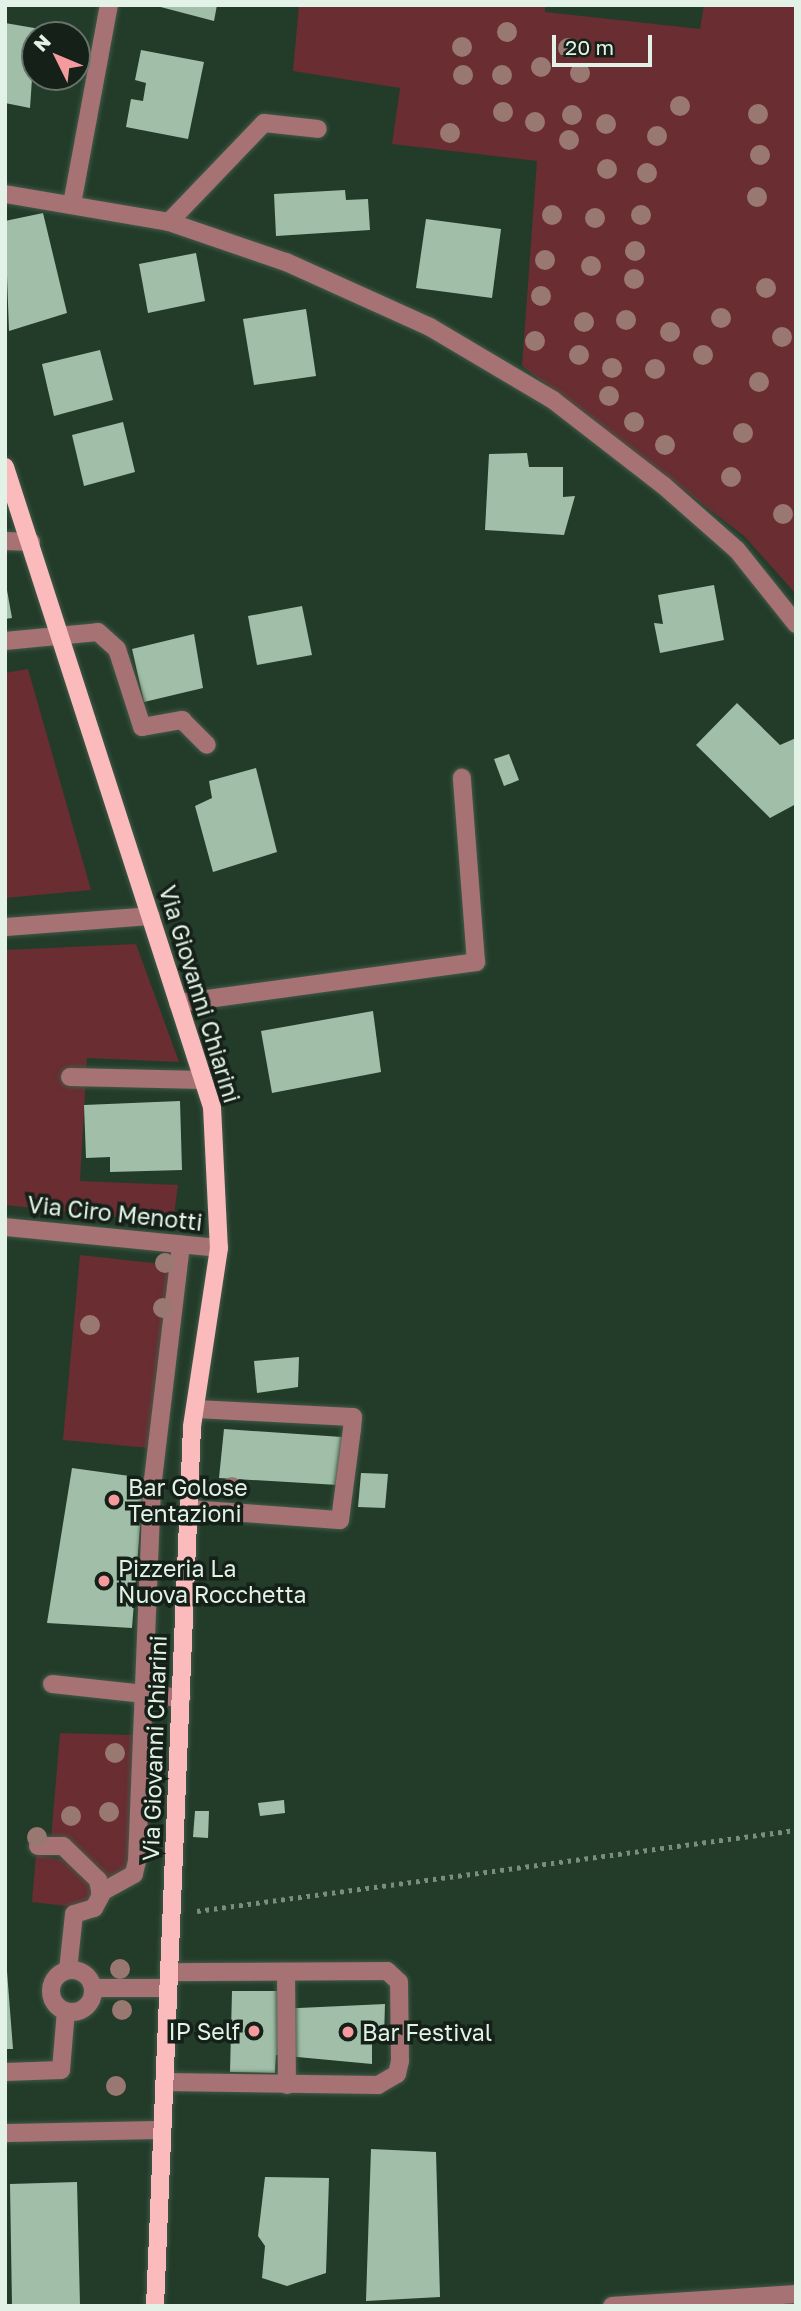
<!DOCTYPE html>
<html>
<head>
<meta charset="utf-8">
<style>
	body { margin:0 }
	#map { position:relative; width:801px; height:2311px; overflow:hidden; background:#233c2a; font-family:"Golos Text",sans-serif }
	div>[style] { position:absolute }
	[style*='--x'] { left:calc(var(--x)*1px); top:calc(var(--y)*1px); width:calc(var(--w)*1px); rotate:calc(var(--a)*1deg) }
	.green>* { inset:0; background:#692d32 }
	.building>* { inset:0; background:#a1bfa8 }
	.path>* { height:4.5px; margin-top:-2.25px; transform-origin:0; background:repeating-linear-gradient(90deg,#7a8e7f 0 3.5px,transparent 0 8.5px) }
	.roads { filter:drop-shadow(0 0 2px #425948) drop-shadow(0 0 2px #425948) }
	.minor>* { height:18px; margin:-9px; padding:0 9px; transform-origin:9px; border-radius:9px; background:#a67273 }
	.minor>.ring { margin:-9px; padding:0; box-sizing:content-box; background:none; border:18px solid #a67273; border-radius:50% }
	.major>* { height:18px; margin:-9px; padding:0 9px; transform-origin:9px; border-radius:9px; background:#fbbabc }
	.trees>* { width:20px; height:20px; margin:-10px; border-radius:50%; background:#997872 }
	.dots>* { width:19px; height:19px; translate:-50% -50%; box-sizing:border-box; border:4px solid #152018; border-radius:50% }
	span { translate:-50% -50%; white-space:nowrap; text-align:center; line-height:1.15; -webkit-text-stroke:7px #152018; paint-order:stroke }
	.street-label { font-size:23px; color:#e3f2e6 }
	.poi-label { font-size:23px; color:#e3f2e6 }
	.left { translate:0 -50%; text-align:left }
	.right { translate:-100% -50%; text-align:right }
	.frame { position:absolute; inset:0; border:7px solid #e3f2e6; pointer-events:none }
	.north { position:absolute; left:21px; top:21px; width:70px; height:70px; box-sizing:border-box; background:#152018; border:2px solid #67746a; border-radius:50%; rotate:313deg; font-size:19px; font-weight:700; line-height:28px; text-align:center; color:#e3f2e6 }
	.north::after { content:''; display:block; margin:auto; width:24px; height:32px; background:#f59b9e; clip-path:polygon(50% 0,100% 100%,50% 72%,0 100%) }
	.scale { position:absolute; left:552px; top:35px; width:100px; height:32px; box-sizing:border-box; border:4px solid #e3f2e6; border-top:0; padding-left:9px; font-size:21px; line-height:24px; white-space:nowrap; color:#e3f2e6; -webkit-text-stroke:5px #152018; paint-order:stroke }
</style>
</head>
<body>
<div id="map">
	<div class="green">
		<i style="clip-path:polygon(299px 5px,545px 5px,545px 12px,700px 29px,704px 5px,796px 5px,796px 594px,744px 536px,522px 366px,537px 161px,392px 144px,400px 88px,293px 71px)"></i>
		<i style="clip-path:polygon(28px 669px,91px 890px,5px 898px,5px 673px)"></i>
		<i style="clip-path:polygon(136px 944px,179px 1062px,87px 1058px,80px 1181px,178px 1185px,173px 1223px,5px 1205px,5px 950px)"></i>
		<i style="clip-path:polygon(80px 1255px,162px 1264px,172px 1272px,150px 1448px,63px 1440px)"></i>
		<i style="clip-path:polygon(60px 1733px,133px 1735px,131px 1873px,91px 1909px,32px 1902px,36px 1855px,66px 1860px,51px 1839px)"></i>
	</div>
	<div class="building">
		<i style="clip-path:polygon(153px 5px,217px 5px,214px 21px)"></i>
		<i style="clip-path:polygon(5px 23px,46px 30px,35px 35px,30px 108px,5px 103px)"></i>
		<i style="clip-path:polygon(141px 50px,204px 62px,188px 139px,126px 127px,131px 99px,143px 101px,146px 83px,135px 80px)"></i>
		<i style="clip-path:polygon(345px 190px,346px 200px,368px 199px,370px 230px,276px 236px,274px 194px)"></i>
		<i style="clip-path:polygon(43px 213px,67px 313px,9px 331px,5px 221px)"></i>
		<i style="clip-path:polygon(426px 219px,501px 229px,492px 298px,416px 288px)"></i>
		<i style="clip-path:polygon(196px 253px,205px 301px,148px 313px,139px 264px)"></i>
		<i style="clip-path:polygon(306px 309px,316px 376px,254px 385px,243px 319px)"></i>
		<i style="clip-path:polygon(100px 350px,113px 400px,54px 416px,42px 364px)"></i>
		<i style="clip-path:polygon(123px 422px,135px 472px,84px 486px,72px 435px)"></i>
		<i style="clip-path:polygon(527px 453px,529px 467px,563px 467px,563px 497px,575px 496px,564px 535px,485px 530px,489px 454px)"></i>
		<i style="clip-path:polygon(5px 579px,12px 618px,5px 619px)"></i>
		<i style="clip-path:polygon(714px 585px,724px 640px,660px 653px,654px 623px,663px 624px,658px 595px)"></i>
		<i style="clip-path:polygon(302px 606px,312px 655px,257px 665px,248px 616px)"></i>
		<i style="clip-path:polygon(194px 634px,203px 688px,144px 702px,132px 649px)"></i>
		<i style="clip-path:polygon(737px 703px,780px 745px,796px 738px,796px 804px,770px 818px,696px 745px)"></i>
		<i style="clip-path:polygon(509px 754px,519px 780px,504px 786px,494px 759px)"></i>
		<i style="clip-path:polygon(256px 768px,277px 852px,213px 872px,195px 806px,212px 798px,209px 781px)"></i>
		<i style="clip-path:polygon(373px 1011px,381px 1072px,272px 1093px,261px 1031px)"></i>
		<i style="clip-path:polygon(180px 1101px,182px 1170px,110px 1172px,110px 1157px,86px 1158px,84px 1105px)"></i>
		<i style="clip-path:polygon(299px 1357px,298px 1387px,257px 1393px,254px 1361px)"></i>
		<i style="clip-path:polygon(224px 1429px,342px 1437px,338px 1485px,219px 1478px)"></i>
		<i style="clip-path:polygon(72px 1468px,144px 1478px,132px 1628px,47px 1623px)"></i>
		<i style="clip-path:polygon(361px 1473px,388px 1474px,385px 1508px,358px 1507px)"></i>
		<i style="clip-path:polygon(284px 1800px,285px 1813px,260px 1816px,258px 1803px)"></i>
		<i style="clip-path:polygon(195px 1811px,209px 1811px,208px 1838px,193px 1837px)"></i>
		<i style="clip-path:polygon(5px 1946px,13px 2049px,5px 2049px)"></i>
		<i style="clip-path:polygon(232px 1991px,278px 1991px,277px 2009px,385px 2004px,384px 2038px,372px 2037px,372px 2064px,276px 2055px,275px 2073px,230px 2072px)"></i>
		<i style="clip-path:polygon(371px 2149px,436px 2152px,440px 2297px,366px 2301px)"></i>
		<i style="clip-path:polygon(265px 2177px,329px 2178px,326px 2273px,287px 2286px,262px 2278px,265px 2246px,258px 2236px)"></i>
		<i style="clip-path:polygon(77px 2182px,80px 2306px,12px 2306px,10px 2184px)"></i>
	</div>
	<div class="path">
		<i style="--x:197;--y:1911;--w:604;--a:-7.7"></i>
	</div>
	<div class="roads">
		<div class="minor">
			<i style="--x:5;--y:194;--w:166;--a:9.7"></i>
			<i style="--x:169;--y:222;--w:124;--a:18.9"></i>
			<i style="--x:286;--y:262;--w:158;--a:24.3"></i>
			<i style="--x:430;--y:327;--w:143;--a:30.7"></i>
			<i style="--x:553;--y:400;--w:139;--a:37.7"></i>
			<i style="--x:663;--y:485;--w:98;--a:41.3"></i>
			<i style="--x:737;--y:550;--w:95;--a:51.4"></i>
			<i style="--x:72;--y:204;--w:202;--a:-79.5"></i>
			<i style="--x:169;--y:222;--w:137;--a:-46.2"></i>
			<i style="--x:264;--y:123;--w:54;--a:6.3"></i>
			<i style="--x:5;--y:541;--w:26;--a:2"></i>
			<i style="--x:5;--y:641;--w:93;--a:-5.5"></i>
			<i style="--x:98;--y:632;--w:25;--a:42"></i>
			<i style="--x:117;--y:649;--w:82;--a:72.2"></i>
			<i style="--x:142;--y:727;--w:41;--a:-9.9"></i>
			<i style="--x:182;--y:720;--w:35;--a:45"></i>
			<i style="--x:5;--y:927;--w:146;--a:-4.3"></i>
			<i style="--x:178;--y:1003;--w:301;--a:-7.8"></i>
			<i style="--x:476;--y:962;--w:185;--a:-94.4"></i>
			<i style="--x:70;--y:1077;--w:133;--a:1.3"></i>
			<i style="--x:5;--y:1227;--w:215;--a:5.6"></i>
			<i style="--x:189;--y:1509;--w:151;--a:4.2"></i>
			<i style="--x:340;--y:1520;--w:92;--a:-82.5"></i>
			<i style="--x:352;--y:1429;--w:12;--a:-85"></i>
			<i style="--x:353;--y:1417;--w:158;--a:-177.1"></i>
			<i style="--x:52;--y:1684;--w:130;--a:6.2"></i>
			<i style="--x:38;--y:1846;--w:25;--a:0"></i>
			<i style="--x:63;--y:1846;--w:49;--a:44.2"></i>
			<i style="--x:98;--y:1880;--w:15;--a:79"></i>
			<i style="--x:101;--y:1895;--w:15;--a:118"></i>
			<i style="--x:94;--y:1908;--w:21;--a:163"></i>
			<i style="--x:74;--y:1914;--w:56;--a:96.1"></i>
			<i style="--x:100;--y:1893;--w:39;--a:-29"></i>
			<i style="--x:134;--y:1874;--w:13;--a:-77"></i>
			<i style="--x:137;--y:1861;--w:373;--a:-87.7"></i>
			<i style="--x:152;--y:1488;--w:245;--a:-83.2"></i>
			<i class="ring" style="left:51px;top:1970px;width:24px;height:24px"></i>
			<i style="--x:286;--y:1974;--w:111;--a:89.5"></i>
			<i style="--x:93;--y:1988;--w:75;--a:0"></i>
			<i style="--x:5;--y:2072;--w:56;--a:-2"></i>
			<i style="--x:61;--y:2070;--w:59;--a:-85.2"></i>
			<i style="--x:164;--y:2082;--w:214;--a:0.8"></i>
			<i style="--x:378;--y:2085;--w:22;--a:-30"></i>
			<i style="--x:397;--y:2074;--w:13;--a:-77"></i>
			<i style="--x:400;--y:2061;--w:79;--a:-90.7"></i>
			<i style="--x:399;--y:1982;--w:16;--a:-137"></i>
			<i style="--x:387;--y:1971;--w:218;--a:179.7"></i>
			<i style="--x:5;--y:2133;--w:157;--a:-1.1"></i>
			<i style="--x:612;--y:2306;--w:184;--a:-3.7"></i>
		</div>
		<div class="major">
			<i style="--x:5;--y:467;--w:673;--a:72.08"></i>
			<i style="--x:212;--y:1107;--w:141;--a:87.2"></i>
			<i style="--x:219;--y:1248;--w:181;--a:98.6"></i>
			<i style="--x:192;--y:1427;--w:880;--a:92.41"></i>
		</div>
	</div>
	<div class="trees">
		<i style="left:507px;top:32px"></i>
		<i style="left:462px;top:47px"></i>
		<i style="left:568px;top:48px"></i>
		<i style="left:541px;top:67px"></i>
		<i style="left:580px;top:73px"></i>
		<i style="left:463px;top:75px"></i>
		<i style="left:502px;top:75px"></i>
		<i style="left:680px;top:106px"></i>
		<i style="left:503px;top:112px"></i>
		<i style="left:758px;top:114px"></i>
		<i style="left:572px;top:115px"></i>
		<i style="left:535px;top:122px"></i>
		<i style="left:606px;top:124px"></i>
		<i style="left:450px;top:133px"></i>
		<i style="left:657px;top:136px"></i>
		<i style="left:569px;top:140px"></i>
		<i style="left:760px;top:155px"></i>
		<i style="left:607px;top:169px"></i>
		<i style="left:647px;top:173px"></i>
		<i style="left:757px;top:197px"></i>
		<i style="left:552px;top:215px"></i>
		<i style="left:641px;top:215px"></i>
		<i style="left:595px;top:218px"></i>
		<i style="left:635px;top:251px"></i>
		<i style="left:545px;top:260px"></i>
		<i style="left:591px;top:266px"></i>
		<i style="left:634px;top:279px"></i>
		<i style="left:766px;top:288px"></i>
		<i style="left:541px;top:296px"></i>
		<i style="left:721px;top:318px"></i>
		<i style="left:626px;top:320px"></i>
		<i style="left:584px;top:322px"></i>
		<i style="left:670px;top:332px"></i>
		<i style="left:782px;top:337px"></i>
		<i style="left:535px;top:341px"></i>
		<i style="left:579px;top:355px"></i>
		<i style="left:703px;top:355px"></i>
		<i style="left:612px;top:368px"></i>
		<i style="left:655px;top:369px"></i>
		<i style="left:759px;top:382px"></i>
		<i style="left:609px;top:396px"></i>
		<i style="left:634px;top:422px"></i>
		<i style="left:743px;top:433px"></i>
		<i style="left:665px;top:445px"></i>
		<i style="left:731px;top:477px"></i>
		<i style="left:783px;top:514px"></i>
		<i style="left:165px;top:1263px"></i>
		<i style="left:163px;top:1308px"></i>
		<i style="left:90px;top:1325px"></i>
		<i style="left:232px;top:1487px"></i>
		<i style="left:115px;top:1753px"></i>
		<i style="left:109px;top:1812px"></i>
		<i style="left:71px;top:1816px"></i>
		<i style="left:37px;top:1837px"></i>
		<i style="left:120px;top:1969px"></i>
		<i style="left:122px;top:2010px"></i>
		<i style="left:116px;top:2086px"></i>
	</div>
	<div class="dots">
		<i style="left:114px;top:1500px;background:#f59b9e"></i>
		<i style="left:104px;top:1581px;background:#f59b9e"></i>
		<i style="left:254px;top:2031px;background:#f59b9e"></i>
		<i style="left:348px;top:2032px;background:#f59b9e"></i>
	</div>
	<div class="street-label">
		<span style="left:200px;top:994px;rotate:73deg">Via Giovanni Chiarini</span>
		<span style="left:115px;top:1213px;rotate:6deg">Via Ciro Menotti</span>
		<span style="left:154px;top:1748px;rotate:-88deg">Via Giovanni Chiarini</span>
	</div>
	<div class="poi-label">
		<span class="left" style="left:128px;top:1500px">Bar Golose<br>Tentazioni</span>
		<span class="left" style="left:118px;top:1581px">Pizzeria La<br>Nuova Rocchetta</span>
		<span class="right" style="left:240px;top:2031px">IP Self</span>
		<span class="left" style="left:362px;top:2032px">Bar Festival</span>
	</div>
	<div class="frame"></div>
	<div class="north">N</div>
	<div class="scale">20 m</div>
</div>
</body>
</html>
